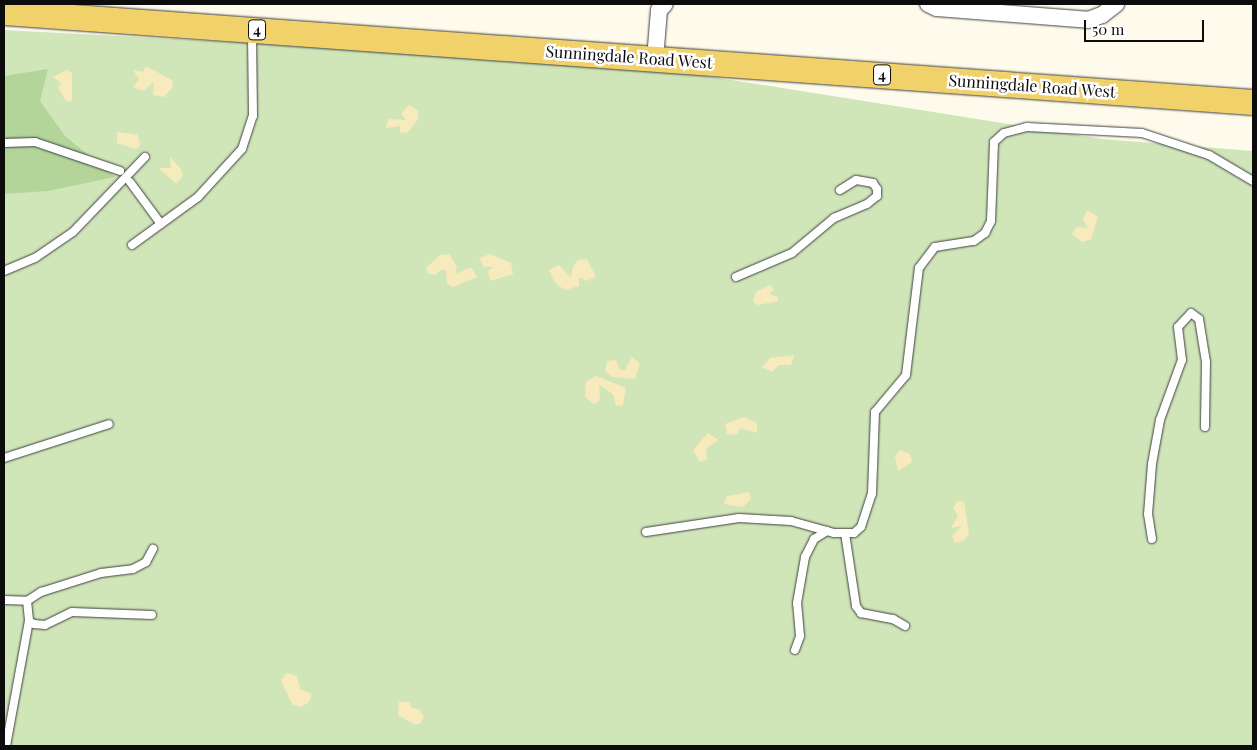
<!DOCTYPE html>
<html>
<head>
<meta charset="utf-8">
<style>
	body { margin:0 }
	#map { position:relative; width:1257px; height:750px; overflow:hidden; background:#fefbec; font-family:"Playfair Display",serif }
	div>[style] { position:absolute }
	[style*='--x'] { left:calc(var(--x)*1px); top:calc(var(--y)*1px); width:calc(var(--w)*1px); rotate:calc(var(--a)*1deg) }
	.green>* { inset:0; background:#d0e6b9 }
	.forest>* { inset:0; background:#b4d599 }
	.sand>* { inset:0; background:#f7eabc }
	.roads { filter:drop-shadow(0 0 1px #3f3f3f) drop-shadow(0 0 1px #3f3f3f) }
	.lane>* { height:8px; margin:-4px; padding:0 4px; transform-origin:4px; border-radius:4px; background:#fff }
	.street>* { height:16px; margin:-8px; padding:0 8px; transform-origin:8px; border-radius:8px; background:#fff }
	.primary>* { height:25px; margin:-12.5px; padding:0 12.5px; transform-origin:12.5px; border-radius:12.5px; background:#f0d16a }
	span { translate:-50% -50%; white-space:nowrap; text-align:center; line-height:1.15; -webkit-text-stroke:5px #fff; paint-order:stroke }
	.shield-label span { padding:1px 4px; background:#fff; border:1px solid; border-radius:4px; -webkit-text-stroke-width:0 }
	.shield-label { font-size:15px; color:#0c0c0c; font-weight:700 }
	.street-label { font-size:16px; color:#0c0c0c }
	.frame { position:absolute; inset:0; border:5px solid #0c0c0c; pointer-events:none }
	.scale { position:absolute; left:1084px; top:20px; width:120px; height:22px; box-sizing:border-box; border:2px solid #0c0c0c; border-top:0; padding-left:6px; font-size:15px; line-height:18px; white-space:nowrap; color:#0c0c0c; -webkit-text-stroke:4px #fff; paint-order:stroke }
</style>
</head>
<body>
<div id="map">
	<div class="green">
		<i style="clip-path:polygon(4px 30px,618px 62px,1103px 139px,1253px 151px,1253px 746px,4px 746px)"></i>
	</div>
	<div class="forest">
		<i style="clip-path:polygon(48px 69px,40px 101px,65px 136px,115px 177px,48px 191px,4px 194px,4px 76px)"></i>
	</div>
	<div class="sand">
		<i style="clip-path:polygon(146px 66px,172px 80px,173px 87px,164px 97px,153px 95px,154px 82px,143px 91px,133px 87px,139px 79px,133px 70px,143px 72px)"></i>
		<i style="clip-path:polygon(67px 70px,72px 73px,72px 102px,66px 101px,58px 88px,61px 83px,53px 77px)"></i>
		<i style="clip-path:polygon(409px 105px,418px 111px,418px 119px,408px 132px,400px 133px,400px 126px,386px 128px,388px 119px,406px 120px,401px 114px)"></i>
		<i style="clip-path:polygon(117px 132px,138px 135px,140px 145px,136px 149px,117px 143px)"></i>
		<i style="clip-path:polygon(170px 157px,181px 169px,183px 176px,176px 184px,159px 168px,171px 168px)"></i>
		<i style="clip-path:polygon(1087px 210px,1098px 217px,1091px 239px,1082px 242px,1072px 234px,1077px 227px,1088px 228px,1083px 219px)"></i>
		<i style="clip-path:polygon(449px 254px,457px 267px,455px 274px,471px 267px,477px 277px,453px 287px,447px 284px,446px 271px,442px 269px,435px 275px,427px 273px,426px 268px,440px 255px)"></i>
		<i style="clip-path:polygon(490px 254px,511px 263px,513px 274px,491px 281px,487px 272px,493px 267px,484px 267px,479px 258px)"></i>
		<i style="clip-path:polygon(587px 259px,596px 277px,586px 281px,579px 277px,579px 286px,565px 290px,555px 283px,549px 270px,559px 265px,571px 277px,573px 266px,578px 260px)"></i>
		<i style="clip-path:polygon(770px 285px,774px 290px,769px 294px,778px 297px,778px 301px,758px 305px,753px 302px,756px 292px)"></i>
		<i style="clip-path:polygon(794px 355px,791px 365px,779px 365px,772px 372px,762px 367px,770px 358px)"></i>
		<i style="clip-path:polygon(632px 357px,640px 363px,635px 379px,612px 377px,605px 371px,607px 361px,616px 360px,620px 370px,625px 370px)"></i>
		<i style="clip-path:polygon(596px 376px,626px 388px,623px 405px,616px 406px,613px 394px,599px 385px,600px 400px,594px 404px,585px 397px,586px 382px)"></i>
		<i style="clip-path:polygon(744px 417px,757px 423px,757px 433px,740px 428px,737px 435px,727px 434px,725px 424px)"></i>
		<i style="clip-path:polygon(708px 433px,718px 440px,706px 449px,707px 459px,700px 462px,693px 450px)"></i>
		<i style="clip-path:polygon(900px 450px,910px 454px,912px 462px,898px 471px,895px 456px)"></i>
		<i style="clip-path:polygon(749px 492px,751px 499px,743px 507px,724px 504px,727px 496px)"></i>
		<i style="clip-path:polygon(964px 501px,969px 534px,963px 541px,955px 543px,952px 536px,962px 526px,951px 528px,958px 516px,953px 508px,957px 502px)"></i>
		<i style="clip-path:polygon(286px 673px,297px 676px,300px 689px,312px 694px,309px 702px,301px 707px,292px 704px,281px 681px)"></i>
		<i style="clip-path:polygon(399px 702px,409px 702px,412px 708px,419px 709px,424px 717px,421px 723px,415px 725px,398px 715px)"></i>
	</div>
	<div class="roads">
		<div class="lane">
			<i style="--x:4;--y:143;--w:31;--a:-2"></i>
			<i style="--x:35;--y:142;--w:90;--a:18.8"></i>
			<i style="--x:130;--y:182;--w:52;--a:53.6"></i>
			<i style="--x:132;--y:245;--w:82;--a:-36"></i>
			<i style="--x:198;--y:197;--w:65;--a:-47.5"></i>
			<i style="--x:242;--y:149;--w:35;--a:-72"></i>
			<i style="--x:253;--y:116;--w:82;--a:-90.7"></i>
			<i style="--x:4;--y:271;--w:34;--a:-23"></i>
			<i style="--x:35;--y:258;--w:46;--a:-34.4"></i>
			<i style="--x:73;--y:232;--w:104;--a:-46.2"></i>
			<i style="--x:736;--y:277;--w:61;--a:-23.2"></i>
			<i style="--x:792;--y:253;--w:55;--a:-39.8"></i>
			<i style="--x:834;--y:218;--w:36;--a:-23"></i>
			<i style="--x:867;--y:204;--w:13;--a:-39"></i>
			<i style="--x:877;--y:196;--w:7;--a:-90"></i>
			<i style="--x:877;--y:189;--w:7;--a:-124"></i>
			<i style="--x:873;--y:183;--w:17;--a:-170"></i>
			<i style="--x:856;--y:180;--w:19;--a:148"></i>
			<i style="--x:4;--y:458;--w:110;--a:-17.9"></i>
			<i style="--x:646;--y:532;--w:94;--a:-8.6"></i>
			<i style="--x:739;--y:518;--w:52;--a:3.3"></i>
			<i style="--x:791;--y:521;--w:45;--a:15.6"></i>
			<i style="--x:834;--y:533;--w:20;--a:0"></i>
			<i style="--x:854;--y:533;--w:9;--a:-41"></i>
			<i style="--x:861;--y:527;--w:35;--a:-72"></i>
			<i style="--x:872;--y:494;--w:82;--a:-87.9"></i>
			<i style="--x:875;--y:412;--w:48;--a:-50"></i>
			<i style="--x:906;--y:375;--w:108;--a:-83.1"></i>
			<i style="--x:919;--y:268;--w:26;--a:-53"></i>
			<i style="--x:935;--y:247;--w:39;--a:-9"></i>
			<i style="--x:974;--y:241;--w:14;--a:-36"></i>
			<i style="--x:985;--y:233;--w:13;--a:-63"></i>
			<i style="--x:991;--y:221;--w:79;--a:-87.8"></i>
			<i style="--x:994;--y:142;--w:13;--a:-42"></i>
			<i style="--x:1004;--y:133;--w:24;--a:-15"></i>
			<i style="--x:1027;--y:127;--w:115;--a:3"></i>
			<i style="--x:1142;--y:133;--w:71;--a:18.2"></i>
			<i style="--x:1209;--y:155;--w:51;--a:30.6"></i>
			<i style="--x:845;--y:533;--w:74;--a:81.4"></i>
			<i style="--x:856;--y:606;--w:9;--a:54"></i>
			<i style="--x:861;--y:613;--w:33;--a:11"></i>
			<i style="--x:893;--y:619;--w:14;--a:30"></i>
			<i style="--x:1152;--y:539;--w:25;--a:-99"></i>
			<i style="--x:1148;--y:514;--w:50;--a:-85.4"></i>
			<i style="--x:1152;--y:464;--w:45;--a:-79.7"></i>
			<i style="--x:1160;--y:420;--w:64;--a:-69.9"></i>
			<i style="--x:1182;--y:360;--w:33;--a:-97"></i>
			<i style="--x:1178;--y:327;--w:19;--a:-47"></i>
			<i style="--x:1191;--y:313;--w:10;--a:37"></i>
			<i style="--x:1199;--y:319;--w:44;--a:80.8"></i>
			<i style="--x:1206;--y:362;--w:65;--a:90.9"></i>
			<i style="--x:4;--y:600;--w:23;--a:2"></i>
			<i style="--x:27;--y:601;--w:17;--a:-33"></i>
			<i style="--x:41;--y:592;--w:63;--a:-17.6"></i>
			<i style="--x:101;--y:573;--w:32;--a:-7"></i>
			<i style="--x:133;--y:569;--w:15;--a:-28"></i>
			<i style="--x:146;--y:562;--w:15;--a:-62"></i>
			<i style="--x:27;--y:601;--w:20;--a:84"></i>
			<i style="--x:29;--y:621;--w:6;--a:31"></i>
			<i style="--x:34;--y:624;--w:11;--a:5"></i>
			<i style="--x:45;--y:625;--w:30;--a:-26"></i>
			<i style="--x:72;--y:612;--w:80;--a:2.1"></i>
			<i style="--x:795;--y:650;--w:15;--a:-70"></i>
			<i style="--x:800;--y:636;--w:33;--a:-95"></i>
			<i style="--x:797;--y:603;--w:47;--a:-80.1"></i>
			<i style="--x:805;--y:557;--w:20;--a:-63"></i>
			<i style="--x:814;--y:539;--w:15;--a:-32"></i>
			<i style="--x:6;--y:746;--w:127;--a:-79.6"></i>
		</div>
		<div class="street">
			<i style="--x:928;--y:4;--w:10;--a:24"></i>
			<i style="--x:937;--y:8;--w:151;--a:4.5"></i>
			<i style="--x:1088;--y:20;--w:15;--a:-20"></i>
			<i style="--x:1102;--y:15;--w:18;--a:-38"></i>
			<i style="--x:655;--y:59;--w:49;--a:-85.3"></i>
			<i style="--x:659;--y:10;--w:8;--a:-45"></i>
		</div>
		<div class="primary">
			<i style="--x:4;--y:12;--w:1252;--a:4.12"></i>
		</div>
	</div>
	<div class="shield-label">
		<span style="left:257px;top:30px">4</span>
		<span style="left:882px;top:75px">4</span>
	</div>
	<div class="street-label">
		<span style="left:629px;top:57px;rotate:4deg">Sunningdale Road West</span>
		<span style="left:1032px;top:86px;rotate:4deg">Sunningdale Road West</span>
	</div>
	<div class="frame"></div>
	<div class="scale">50 m</div>
</div>
</body>
</html>
